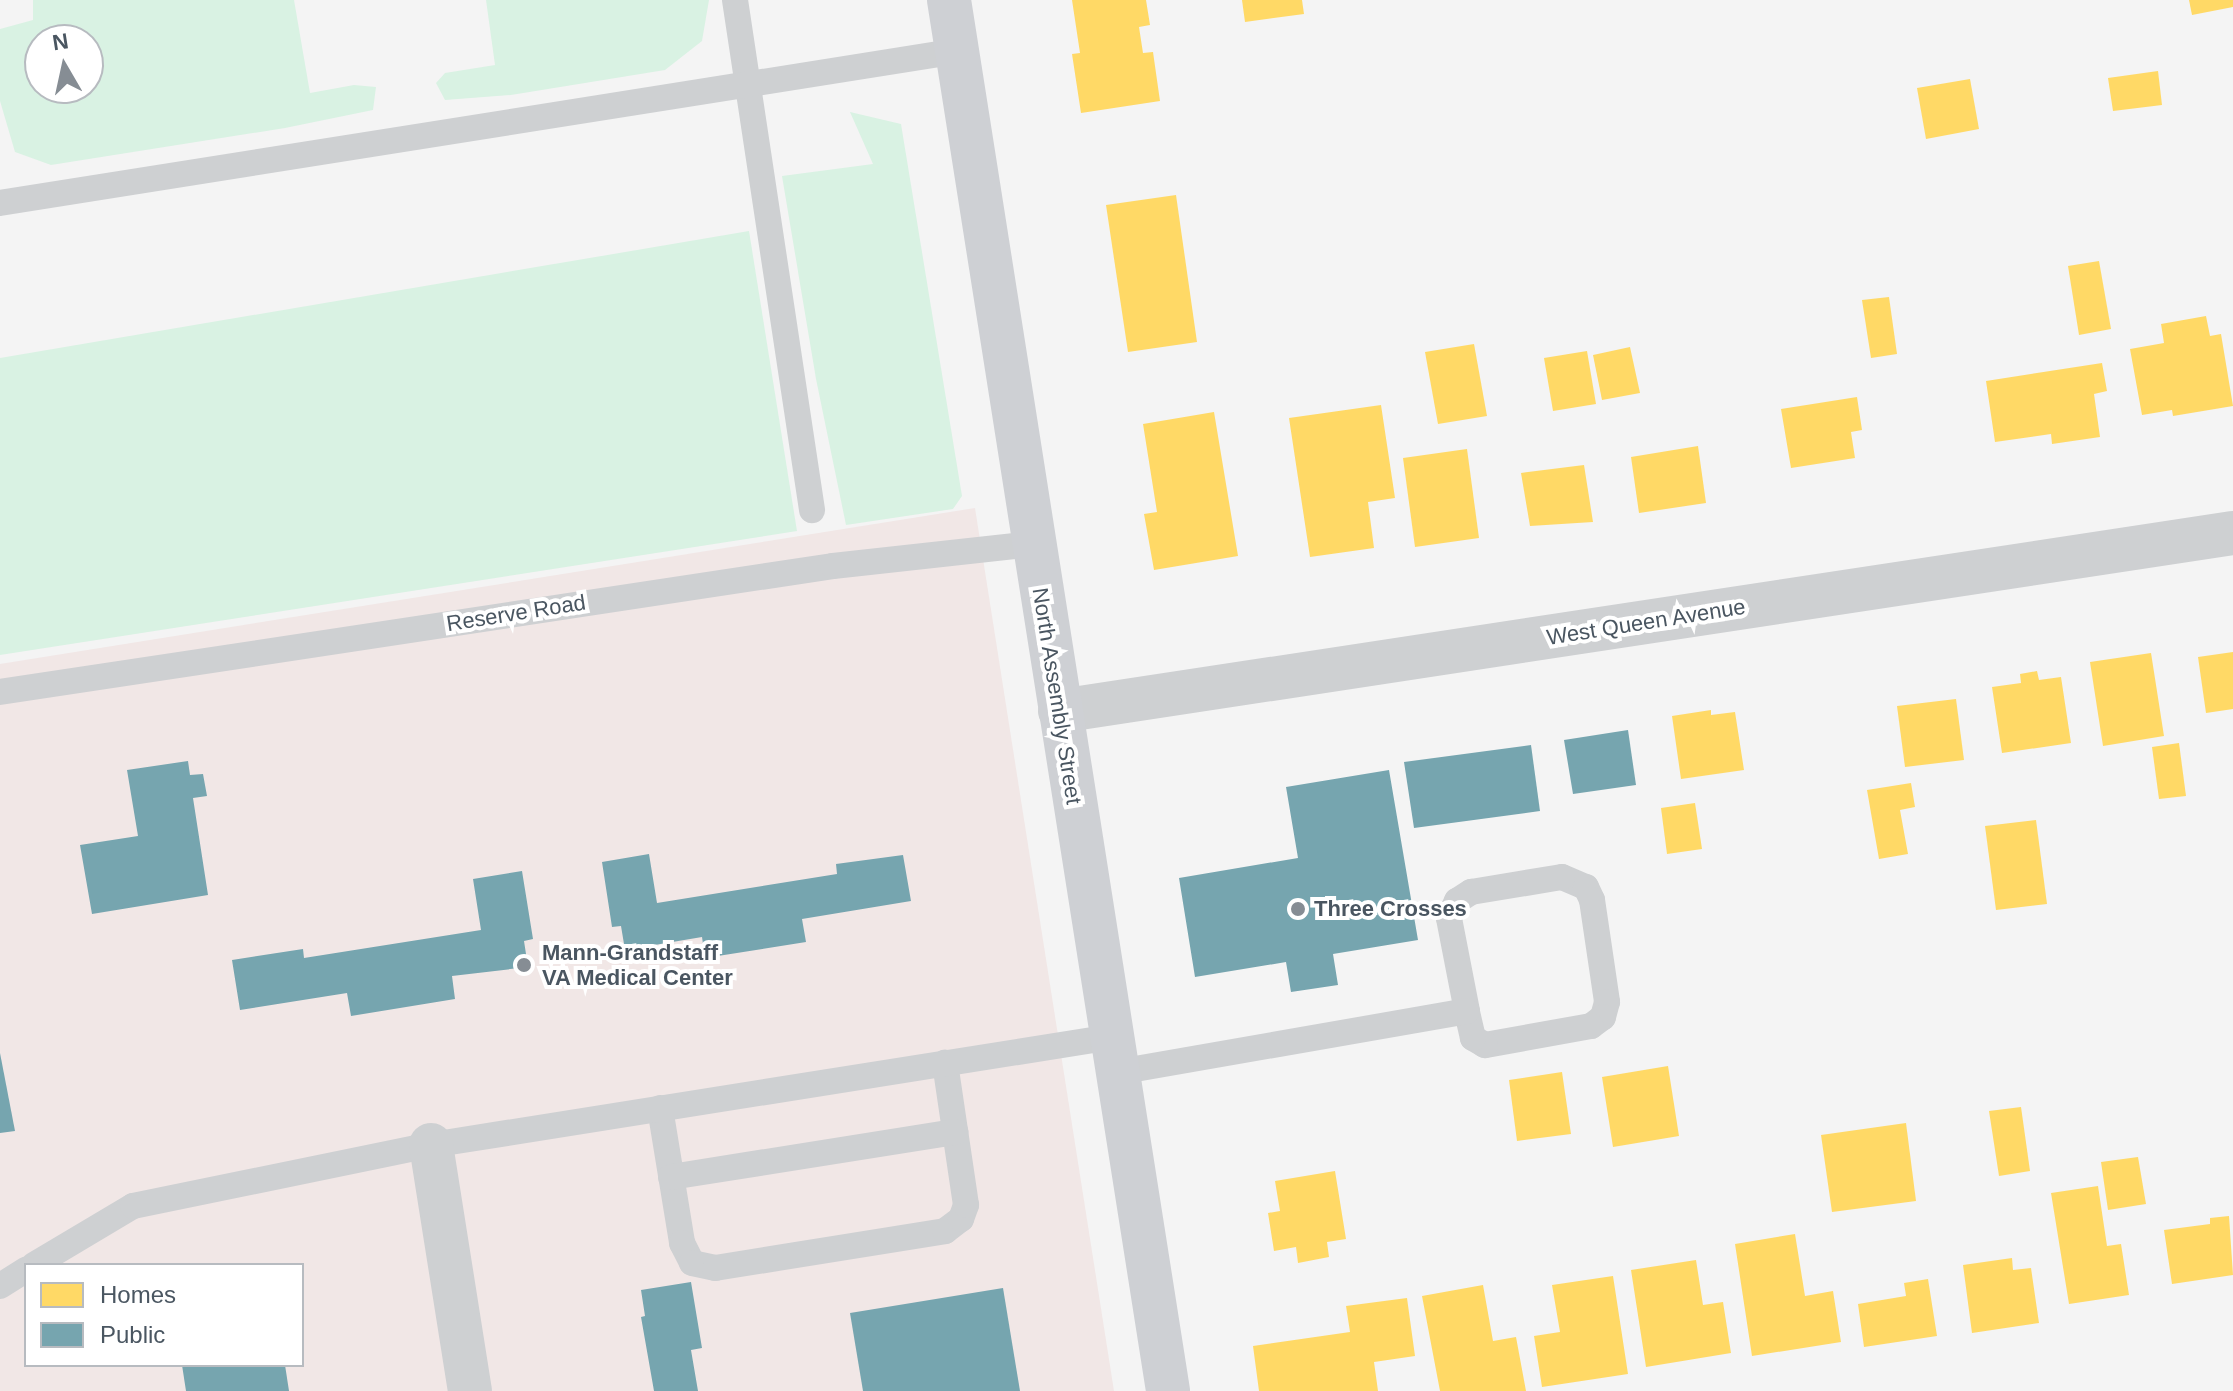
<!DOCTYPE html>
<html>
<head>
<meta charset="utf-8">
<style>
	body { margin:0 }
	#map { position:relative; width:2233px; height:1391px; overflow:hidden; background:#f4f4f4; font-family:Arial,sans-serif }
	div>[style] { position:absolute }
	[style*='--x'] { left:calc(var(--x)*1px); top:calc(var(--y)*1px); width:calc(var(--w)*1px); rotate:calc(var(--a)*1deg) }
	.medical>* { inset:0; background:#f1e7e6 }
	.green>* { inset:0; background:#d9f2e3 }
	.homes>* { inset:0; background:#ffd966 }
	.public>* { inset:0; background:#76a5af }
	.service>* { height:26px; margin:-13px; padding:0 13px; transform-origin:13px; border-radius:13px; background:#ced0d2 }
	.minor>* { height:44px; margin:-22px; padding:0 22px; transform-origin:22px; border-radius:22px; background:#ced0d2 }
	.secondary>* { height:44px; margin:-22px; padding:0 22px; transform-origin:22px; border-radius:22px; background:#ced0d4 }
	.dots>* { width:22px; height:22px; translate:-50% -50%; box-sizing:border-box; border:4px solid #fff; border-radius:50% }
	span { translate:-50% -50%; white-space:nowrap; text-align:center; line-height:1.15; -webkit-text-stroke:8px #fff; paint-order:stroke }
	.street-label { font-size:22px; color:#4a5661 }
	.poi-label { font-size:22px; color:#4a5661; font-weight:700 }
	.left { translate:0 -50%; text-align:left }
	.legend { position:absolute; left:24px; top:1263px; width:280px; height:104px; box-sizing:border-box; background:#fff; border:2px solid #b7bbc0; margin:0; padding:10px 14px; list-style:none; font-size:24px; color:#4a5661 }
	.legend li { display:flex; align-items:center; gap:16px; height:40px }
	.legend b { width:40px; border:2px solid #b7bbc0 }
	.north { position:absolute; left:24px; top:24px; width:80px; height:80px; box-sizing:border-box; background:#fff; border:2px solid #b7bbc0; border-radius:50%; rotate:351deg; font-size:22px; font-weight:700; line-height:32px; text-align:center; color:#4a5661 }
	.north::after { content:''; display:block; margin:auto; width:28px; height:36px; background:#868d94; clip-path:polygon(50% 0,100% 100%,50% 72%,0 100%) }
</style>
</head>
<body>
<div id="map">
	<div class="medical">
		<i style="clip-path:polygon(evenodd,975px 508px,1114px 1391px,0 1391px,0 664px,975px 508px,26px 1265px,302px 1265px,302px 1365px,26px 1365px,26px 1265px)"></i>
	</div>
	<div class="green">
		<i style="clip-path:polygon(evenodd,33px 0,294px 0,310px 93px,354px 85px,376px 87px,373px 110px,285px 128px,51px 165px,15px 152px,0 101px,0 29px,33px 20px,33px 0,88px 40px,88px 88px,40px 88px,40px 40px,88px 40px)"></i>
		<i style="clip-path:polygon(486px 0,709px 0,702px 41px,665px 70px,511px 95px,445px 100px,436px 83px,445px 73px,495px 65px)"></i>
		<i style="clip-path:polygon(850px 112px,901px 124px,962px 496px,953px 509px,846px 525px,816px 379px,782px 176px,873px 164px)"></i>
		<i style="clip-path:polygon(749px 231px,797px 531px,0 655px,0 358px)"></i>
	</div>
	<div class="homes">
		<i style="clip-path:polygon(1072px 0,1146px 0,1150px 25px,1139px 27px,1143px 53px,1153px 52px,1160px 101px,1081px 113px,1072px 54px,1080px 53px)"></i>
		<i style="clip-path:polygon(1242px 0,1302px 0,1304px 14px,1245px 22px)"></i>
		<i style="clip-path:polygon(2189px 0,2233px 0,2233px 7px,2192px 15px)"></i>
		<i style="clip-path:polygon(2158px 71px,2162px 105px,2113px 111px,2108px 78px)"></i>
		<i style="clip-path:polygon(1970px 79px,1979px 129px,1926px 139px,1917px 88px)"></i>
		<i style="clip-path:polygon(1176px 195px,1197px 342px,1128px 352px,1106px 205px)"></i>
		<i style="clip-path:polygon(2099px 261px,2111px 329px,2079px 335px,2068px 266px)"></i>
		<i style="clip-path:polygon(1889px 297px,1897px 354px,1871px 358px,1862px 300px)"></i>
		<i style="clip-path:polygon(2206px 316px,2210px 336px,2221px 334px,2233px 406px,2173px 416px,2172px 410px,2142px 415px,2130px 349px,2164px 343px,2161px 324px)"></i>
		<i style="clip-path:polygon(1474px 344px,1487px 416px,1438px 424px,1425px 352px)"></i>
		<i style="clip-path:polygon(1630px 347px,1640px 393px,1602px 400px,1593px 355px)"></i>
		<i style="clip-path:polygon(1587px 351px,1596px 404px,1553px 411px,1544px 358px)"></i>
		<i style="clip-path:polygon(2102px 363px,2107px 391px,2094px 394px,2100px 437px,2052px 444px,2051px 434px,1995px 442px,1986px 381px)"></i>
		<i style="clip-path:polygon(1857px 397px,1862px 430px,1851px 432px,1855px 458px,1791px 468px,1781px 409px)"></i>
		<i style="clip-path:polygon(1381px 405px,1395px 498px,1368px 502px,1374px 548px,1310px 557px,1289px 418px)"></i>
		<i style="clip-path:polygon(1214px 412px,1238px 556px,1154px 570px,1144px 514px,1157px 512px,1143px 424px)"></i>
		<i style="clip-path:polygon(1698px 446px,1706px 503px,1639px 513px,1631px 457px)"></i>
		<i style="clip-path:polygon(1467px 449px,1479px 538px,1415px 547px,1403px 458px)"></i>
		<i style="clip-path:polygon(1584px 465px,1593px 522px,1530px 526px,1521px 473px)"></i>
		<i style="clip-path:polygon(2233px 652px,2233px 709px,2206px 713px,2198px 657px)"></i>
		<i style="clip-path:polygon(2151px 653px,2164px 736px,2103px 746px,2090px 662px)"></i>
		<i style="clip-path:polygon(2037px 671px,2039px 680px,2061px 677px,2071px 743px,2002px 753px,1992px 687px,2021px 683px,2020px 674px)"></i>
		<i style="clip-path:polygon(1956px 699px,1964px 760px,1905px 767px,1897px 706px)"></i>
		<i style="clip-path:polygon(1711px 710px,1711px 715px,1735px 712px,1744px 770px,1681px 779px,1672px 716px)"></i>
		<i style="clip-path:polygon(2179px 743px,2186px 796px,2159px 799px,2152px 747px)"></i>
		<i style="clip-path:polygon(1911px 783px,1915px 807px,1900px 810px,1908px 854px,1879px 859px,1867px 790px)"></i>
		<i style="clip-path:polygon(1695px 803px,1702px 849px,1667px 854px,1661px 808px)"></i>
		<i style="clip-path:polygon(2036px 820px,2047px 904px,1996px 910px,1985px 826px)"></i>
		<i style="clip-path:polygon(1668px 1066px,1679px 1136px,1613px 1147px,1602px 1077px)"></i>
		<i style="clip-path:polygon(1562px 1072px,1571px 1134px,1517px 1141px,1509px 1080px)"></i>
		<i style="clip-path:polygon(2021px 1107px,2030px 1171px,1999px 1176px,1989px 1111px)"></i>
		<i style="clip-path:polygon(1906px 1123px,1916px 1201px,1832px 1212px,1821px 1135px)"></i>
		<i style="clip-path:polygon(2138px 1157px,2146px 1204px,2108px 1210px,2101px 1162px)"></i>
		<i style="clip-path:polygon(1335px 1171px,1346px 1239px,1327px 1242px,1329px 1257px,1298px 1263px,1296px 1247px,1274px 1251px,1268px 1213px,1280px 1211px,1275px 1181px)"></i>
		<i style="clip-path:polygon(2098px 1186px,2107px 1246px,2121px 1244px,2129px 1295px,2069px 1304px,2051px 1193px)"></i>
		<i style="clip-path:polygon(2229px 1216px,2233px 1275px,2172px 1284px,2164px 1230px,2210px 1224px,2210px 1218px)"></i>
		<i style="clip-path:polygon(1795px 1234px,1805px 1296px,1833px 1291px,1841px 1342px,1752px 1356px,1735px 1244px)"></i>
		<i style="clip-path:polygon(2012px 1258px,2013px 1270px,2031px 1268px,2039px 1323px,1972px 1333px,1963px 1265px)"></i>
		<i style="clip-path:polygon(1696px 1260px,1703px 1305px,1723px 1302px,1731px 1353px,1646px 1367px,1631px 1270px)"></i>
		<i style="clip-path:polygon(1613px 1276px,1628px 1374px,1542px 1387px,1534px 1336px,1560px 1332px,1552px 1285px)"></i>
		<i style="clip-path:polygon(1928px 1279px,1937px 1336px,1864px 1347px,1858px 1304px,1906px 1296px,1904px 1283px)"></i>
		<i style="clip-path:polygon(1483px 1285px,1493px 1341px,1516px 1337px,1526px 1391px,1440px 1391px,1422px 1296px)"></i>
		<i style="clip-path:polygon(1407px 1298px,1415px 1356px,1374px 1362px,1378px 1391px,1259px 1391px,1253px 1346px,1350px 1332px,1346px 1306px)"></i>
	</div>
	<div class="public">
		<i style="clip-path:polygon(1628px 730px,1636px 785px,1573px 794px,1564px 740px)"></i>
		<i style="clip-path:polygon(1531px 745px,1540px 811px,1414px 828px,1404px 762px)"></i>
		<i style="clip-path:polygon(188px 761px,190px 775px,203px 774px,207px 796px,193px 798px,208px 895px,92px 914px,80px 845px,138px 836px,127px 770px)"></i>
		<i style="clip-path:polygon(1389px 770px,1418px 940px,1333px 954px,1338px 985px,1291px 992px,1286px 962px,1195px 977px,1179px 878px,1298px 858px,1286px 787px)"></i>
		<i style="clip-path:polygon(649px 854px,657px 903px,837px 874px,836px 864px,903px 855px,911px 901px,802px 919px,806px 942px,705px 958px,702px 937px,625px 950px,621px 926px,612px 927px,602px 862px)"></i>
		<i style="clip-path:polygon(522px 871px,533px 939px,524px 941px,528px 967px,452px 976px,455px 999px,351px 1016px,347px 993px,240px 1010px,232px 960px,303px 949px,304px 958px,481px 930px,473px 879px)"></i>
		<i style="clip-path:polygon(0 1053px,15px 1131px,0 1133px)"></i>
		<i style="clip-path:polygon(691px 1282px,702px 1348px,691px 1350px,698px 1391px,654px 1391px,641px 1317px,645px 1316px,641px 1290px)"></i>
		<i style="clip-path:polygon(1003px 1288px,1020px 1391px,863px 1391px,850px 1313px)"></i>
		<i style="clip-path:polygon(182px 1365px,285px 1365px,289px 1391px,186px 1391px)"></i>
	</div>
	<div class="service">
		<i style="--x:735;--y:0;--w:516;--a:81.41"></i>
		<i style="--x:0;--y:203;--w:969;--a:-9.02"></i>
		<i style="--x:0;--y:692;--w:842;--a:-8.6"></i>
		<i style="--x:833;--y:566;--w:201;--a:-6.3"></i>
		<i style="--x:1562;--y:877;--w:26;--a:23"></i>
		<i style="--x:1586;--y:887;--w:14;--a:65"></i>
		<i style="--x:1592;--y:900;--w:103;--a:81.6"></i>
		<i style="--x:1607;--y:1002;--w:16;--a:105"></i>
		<i style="--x:1603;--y:1017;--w:15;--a:143"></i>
		<i style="--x:1591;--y:1026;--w:108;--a:169.8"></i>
		<i style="--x:1485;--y:1045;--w:14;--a:-150"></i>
		<i style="--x:1473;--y:1038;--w:28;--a:-103"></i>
		<i style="--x:1467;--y:1011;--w:95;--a:-101"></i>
		<i style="--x:1449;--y:918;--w:19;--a:-65"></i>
		<i style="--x:1457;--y:901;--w:17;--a:-33"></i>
		<i style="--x:1471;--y:892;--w:92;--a:-9.4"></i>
		<i style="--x:1118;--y:1072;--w:354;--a:-9.9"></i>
		<i style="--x:660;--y:1108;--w:137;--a:80.7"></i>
		<i style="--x:682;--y:1243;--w:22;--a:63"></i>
		<i style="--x:692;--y:1263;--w:24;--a:12"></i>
		<i style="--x:715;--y:1268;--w:233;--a:-9.1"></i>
		<i style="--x:945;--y:1231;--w:20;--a:-37"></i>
		<i style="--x:961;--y:1219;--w:15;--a:-70"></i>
		<i style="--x:966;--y:1205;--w:144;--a:-98.4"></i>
		<i style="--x:671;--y:1177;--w:288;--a:-9"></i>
		<i style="--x:34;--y:1265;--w:115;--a:-30.8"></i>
		<i style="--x:133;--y:1206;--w:304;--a:-11.6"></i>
		<i style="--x:431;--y:1145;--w:690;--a:-9.01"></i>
		<i style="--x:0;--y:1286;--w:31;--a:-32"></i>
	</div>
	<div class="minor">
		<i style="--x:1060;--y:711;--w:1186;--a:-8.63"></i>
		<i style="--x:431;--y:1145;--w:249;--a:81"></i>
	</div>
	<div class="secondary">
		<i style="--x:949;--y:0;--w:1408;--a:81.05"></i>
	</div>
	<div class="dots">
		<i style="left:1298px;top:909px;background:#868d94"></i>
		<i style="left:524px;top:965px;background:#868d94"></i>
	</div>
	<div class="street-label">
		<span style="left:516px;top:613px;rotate:-9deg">Reserve Road</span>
		<span style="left:1646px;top:622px;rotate:-9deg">West Queen Avenue</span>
		<span style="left:1057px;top:696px;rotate:81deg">North Assembly Street</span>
	</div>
	<div class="poi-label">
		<span class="left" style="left:1314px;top:909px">Three Crosses</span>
		<span class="left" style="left:542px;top:965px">Mann-Grandstaff<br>VA Medical Center</span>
	</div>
	<ul class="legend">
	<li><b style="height:22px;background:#ffd966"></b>Homes</li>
	<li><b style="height:22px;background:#76a5af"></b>Public</li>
	</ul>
	<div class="north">N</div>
</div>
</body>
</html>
